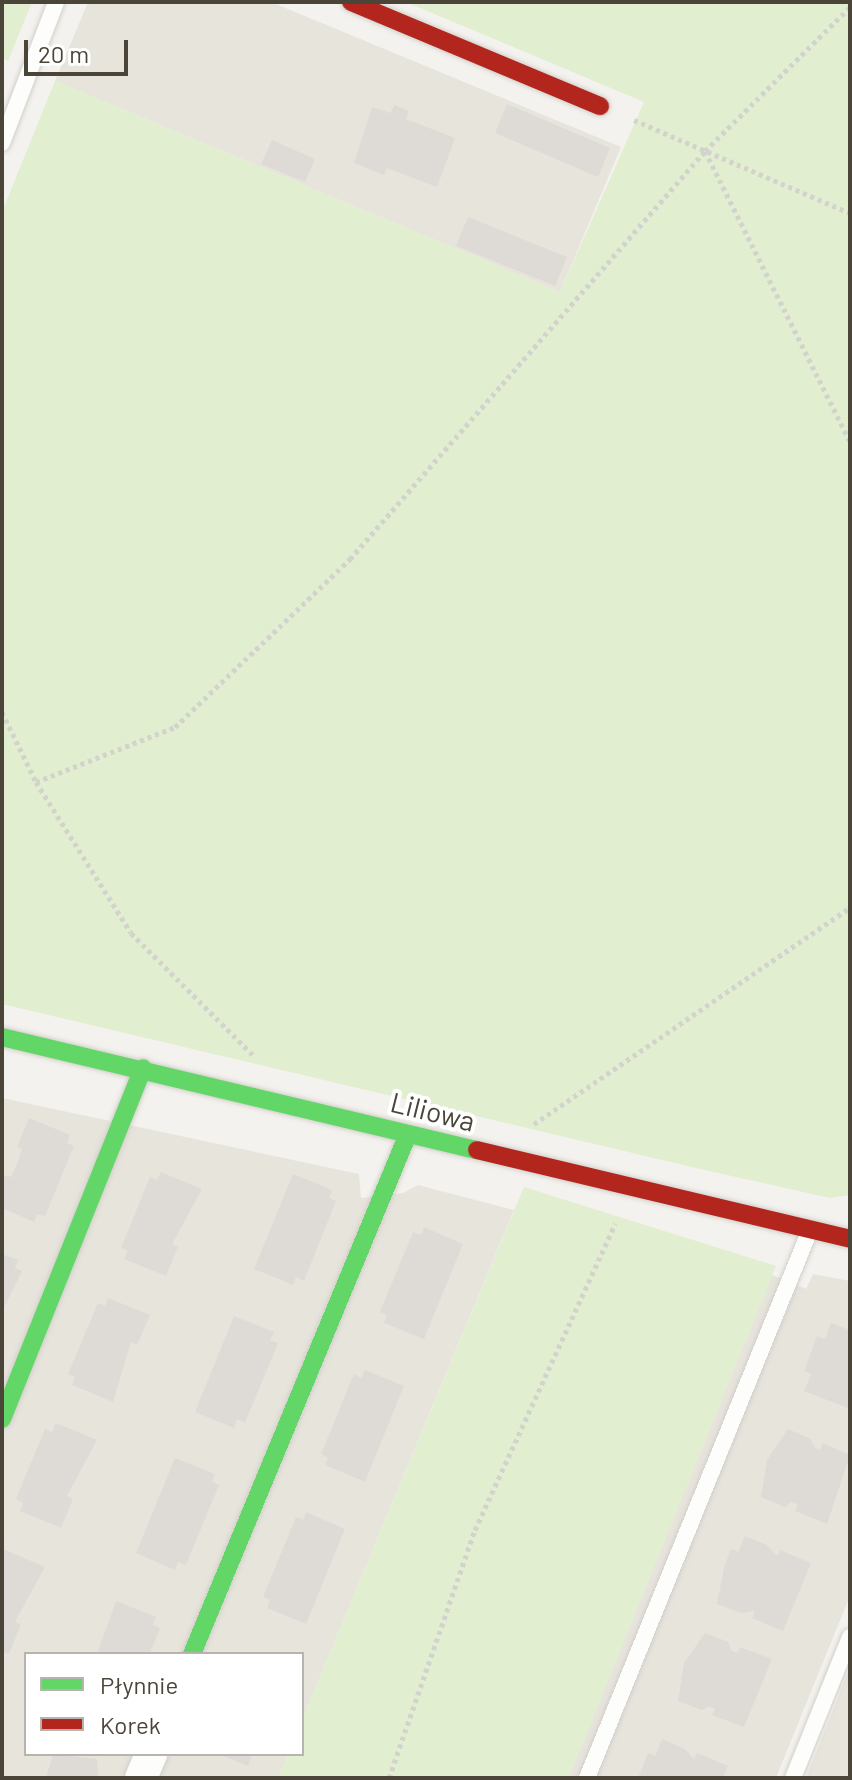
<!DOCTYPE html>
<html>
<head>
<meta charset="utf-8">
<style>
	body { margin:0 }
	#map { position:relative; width:852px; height:1780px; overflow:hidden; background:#f4f2ee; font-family:Barlow,sans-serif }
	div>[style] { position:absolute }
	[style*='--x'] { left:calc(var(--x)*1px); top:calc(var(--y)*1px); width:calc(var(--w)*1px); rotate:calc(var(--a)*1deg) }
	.residential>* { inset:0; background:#e7e4dc }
	.green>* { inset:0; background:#e1eecf }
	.building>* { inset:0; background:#dedbd6 }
	.path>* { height:5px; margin-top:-2.5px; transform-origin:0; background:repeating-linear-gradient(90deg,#d3d2cc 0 4px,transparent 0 8px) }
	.roads { filter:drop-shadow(0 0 2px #d2d0cb) drop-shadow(0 0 2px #d2d0cb) }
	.lane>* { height:16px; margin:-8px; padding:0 8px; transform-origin:8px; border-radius:8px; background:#fdfdfc }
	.street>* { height:32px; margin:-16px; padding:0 16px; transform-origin:16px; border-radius:16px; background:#fdfdfc }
	.fast>* { height:18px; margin:-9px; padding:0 9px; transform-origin:9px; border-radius:9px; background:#63d668 }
	.jam>* { height:18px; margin:-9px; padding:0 9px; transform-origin:9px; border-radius:9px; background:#b3261e }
	span { translate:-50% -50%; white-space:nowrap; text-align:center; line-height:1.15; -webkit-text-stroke:8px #fff; paint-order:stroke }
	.street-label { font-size:28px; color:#4b4439 }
	.frame { position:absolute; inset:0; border:4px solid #4b4439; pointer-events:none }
	.legend { position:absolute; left:24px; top:1652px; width:280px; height:104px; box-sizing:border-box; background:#fff; border:2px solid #b7b4b0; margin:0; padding:10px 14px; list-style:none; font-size:24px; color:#4b4439 }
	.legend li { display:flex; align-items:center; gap:16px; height:40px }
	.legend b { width:40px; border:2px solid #b7b4b0 }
	.scale { position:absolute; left:24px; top:40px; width:104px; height:36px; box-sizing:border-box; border:4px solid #4b4439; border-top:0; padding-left:10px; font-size:24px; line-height:28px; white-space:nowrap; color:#4b4439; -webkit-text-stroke:6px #fff; paint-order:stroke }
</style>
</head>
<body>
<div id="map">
	<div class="residential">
		<i style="clip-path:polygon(88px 2px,271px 2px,621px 147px,560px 292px,55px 81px)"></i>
		<i style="clip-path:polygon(2px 1098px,359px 1174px,361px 1198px,403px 1193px,418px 1185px,514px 1210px,302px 1720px,302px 1654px,26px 1654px,26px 1754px,288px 1754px,278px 1778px,2px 1778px)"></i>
		<i style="clip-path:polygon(813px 1274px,850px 1281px,850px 1596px,776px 1778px,568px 1778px,772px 1275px,806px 1289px)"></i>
		<i style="clip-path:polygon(850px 1667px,850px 1778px,806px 1778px)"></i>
	</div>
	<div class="green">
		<i style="clip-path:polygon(2px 2px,32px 2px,8px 61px,2px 58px)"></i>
		<i style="clip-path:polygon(406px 2px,850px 2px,850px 1195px,830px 1198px,696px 1168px,2px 1004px,2px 212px,55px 81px,560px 292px,644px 102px)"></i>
		<i style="clip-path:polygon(524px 1187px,776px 1266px,568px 1778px,278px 1778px,288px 1754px,302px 1754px,302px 1720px)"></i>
	</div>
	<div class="building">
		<i style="clip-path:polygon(507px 104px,610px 148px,598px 177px,495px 133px)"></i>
		<i style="clip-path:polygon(394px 105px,409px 111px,406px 119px,455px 138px,437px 187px,387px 168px,384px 175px,354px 163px,372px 107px,391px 113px)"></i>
		<i style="clip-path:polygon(272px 140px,315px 159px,305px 182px,261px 164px)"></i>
		<i style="clip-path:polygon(468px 217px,567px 257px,555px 286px,456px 246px)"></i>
		<i style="clip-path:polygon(29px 1118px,70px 1135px,67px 1143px,74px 1146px,45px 1216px,37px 1214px,34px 1222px,2px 1208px,2px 1183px,5px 1175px,11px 1177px,17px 1164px,22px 1149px,17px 1147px)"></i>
		<i style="clip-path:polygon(161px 1172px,202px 1189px,172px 1244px,178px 1247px,166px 1276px,124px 1259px,128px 1251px,121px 1248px,150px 1177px,157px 1180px)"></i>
		<i style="clip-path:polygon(293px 1174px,332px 1190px,329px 1198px,336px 1201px,304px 1281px,296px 1277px,293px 1285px,254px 1269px)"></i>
		<i style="clip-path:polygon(424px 1227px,463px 1244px,424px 1339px,384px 1323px,387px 1315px,380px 1312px,413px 1232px,421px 1235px)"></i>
		<i style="clip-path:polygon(2px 1254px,18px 1260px,15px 1268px,22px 1271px,2px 1311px)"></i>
		<i style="clip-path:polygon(108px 1298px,150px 1315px,137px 1345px,131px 1342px,113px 1402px,72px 1385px,75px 1377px,68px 1374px,98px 1303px,105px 1306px)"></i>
		<i style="clip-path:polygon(234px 1316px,274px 1332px,270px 1340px,278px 1343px,245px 1423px,237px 1419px,234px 1428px,195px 1412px)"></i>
		<i style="clip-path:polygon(831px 1323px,850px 1330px,850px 1409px,804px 1391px,811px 1374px,804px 1371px,817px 1336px,825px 1339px)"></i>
		<i style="clip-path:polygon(365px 1370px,404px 1386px,365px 1482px,325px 1465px,328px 1458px,321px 1454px,354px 1374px,361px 1378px)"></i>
		<i style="clip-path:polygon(56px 1423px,97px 1440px,67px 1496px,73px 1499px,61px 1528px,20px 1511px,23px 1503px,16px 1499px,45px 1429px,52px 1432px)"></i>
		<i style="clip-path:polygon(788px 1429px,811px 1439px,814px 1447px,820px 1450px,823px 1443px,850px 1455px,827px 1524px,795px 1511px,798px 1505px,791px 1502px,785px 1507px,761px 1497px,767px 1460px)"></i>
		<i style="clip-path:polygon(175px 1458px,215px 1474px,212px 1482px,219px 1485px,186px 1565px,178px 1562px,175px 1570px,136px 1553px)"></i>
		<i style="clip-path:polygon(306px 1512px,345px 1529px,306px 1624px,267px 1608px,270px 1600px,263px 1597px,296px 1517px,303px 1520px)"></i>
		<i style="clip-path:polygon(745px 1536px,767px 1545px,777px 1556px,780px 1550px,811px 1563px,783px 1631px,752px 1618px,755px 1611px,741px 1613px,717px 1604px,724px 1567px,731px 1549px,738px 1552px)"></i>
		<i style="clip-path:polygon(3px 1549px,45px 1567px,15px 1622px,21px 1624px,9px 1654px,2px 1651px)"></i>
		<i style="clip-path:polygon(116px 1601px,156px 1617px,153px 1625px,160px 1628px,150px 1653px,97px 1654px)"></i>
		<i style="clip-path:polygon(705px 1633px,728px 1642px,732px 1651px,738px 1653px,740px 1647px,772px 1659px,744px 1727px,712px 1715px,715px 1709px,709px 1706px,702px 1710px,678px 1701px,684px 1663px)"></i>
		<i style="clip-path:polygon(662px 1739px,685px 1749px,694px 1759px,697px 1753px,728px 1766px,723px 1778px,638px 1778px,648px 1753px,655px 1756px)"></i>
		<i style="clip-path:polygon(53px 1754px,97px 1759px,98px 1778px,46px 1778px)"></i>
		<i style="clip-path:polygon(218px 1754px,252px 1754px,248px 1766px)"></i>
	</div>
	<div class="path">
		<i style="--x:634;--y:120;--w:235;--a:23.3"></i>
		<i style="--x:705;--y:151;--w:325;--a:63.5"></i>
		<i style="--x:2;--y:712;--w:78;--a:64.1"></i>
		<i style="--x:36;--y:782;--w:178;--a:57.8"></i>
		<i style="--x:131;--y:933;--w:175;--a:45"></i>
		<i style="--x:36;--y:782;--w:149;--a:-21.6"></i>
		<i style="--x:175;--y:727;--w:243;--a:-43.8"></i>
		<i style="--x:350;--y:559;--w:541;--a:-48.97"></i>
		<i style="--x:705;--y:151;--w:204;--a:-44.8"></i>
		<i style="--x:534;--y:1124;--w:383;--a:-34.4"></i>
		<i style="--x:389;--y:1778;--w:262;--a:-70.9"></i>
		<i style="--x:475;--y:1530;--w:337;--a:-65.4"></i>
	</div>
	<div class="roads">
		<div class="lane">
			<i style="--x:2;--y:143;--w:151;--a:-69"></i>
			<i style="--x:587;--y:1778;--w:592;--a:-67.86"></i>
			<i style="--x:793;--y:1778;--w:152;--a:-68"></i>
		</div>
		<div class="street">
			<i style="--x:141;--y:1778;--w:26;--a:-67"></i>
		</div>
		<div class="fast">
			<i style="--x:2;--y:1037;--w:488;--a:13.4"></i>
			<i style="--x:2;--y:1419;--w:378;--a:-68.1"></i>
			<i style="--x:192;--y:1654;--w:563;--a:-67.44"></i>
		</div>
		<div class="jam">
			<i style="--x:351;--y:2;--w:270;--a:22.7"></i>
			<i style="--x:477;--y:1150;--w:383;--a:13.4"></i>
		</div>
	</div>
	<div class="street-label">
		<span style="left:433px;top:1111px;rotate:14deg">Liliowa</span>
	</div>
	<div class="frame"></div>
	<ul class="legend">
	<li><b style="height:10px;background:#63d668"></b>Płynnie</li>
	<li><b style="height:10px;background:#b3261e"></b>Korek</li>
	</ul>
	<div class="scale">20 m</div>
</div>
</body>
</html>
